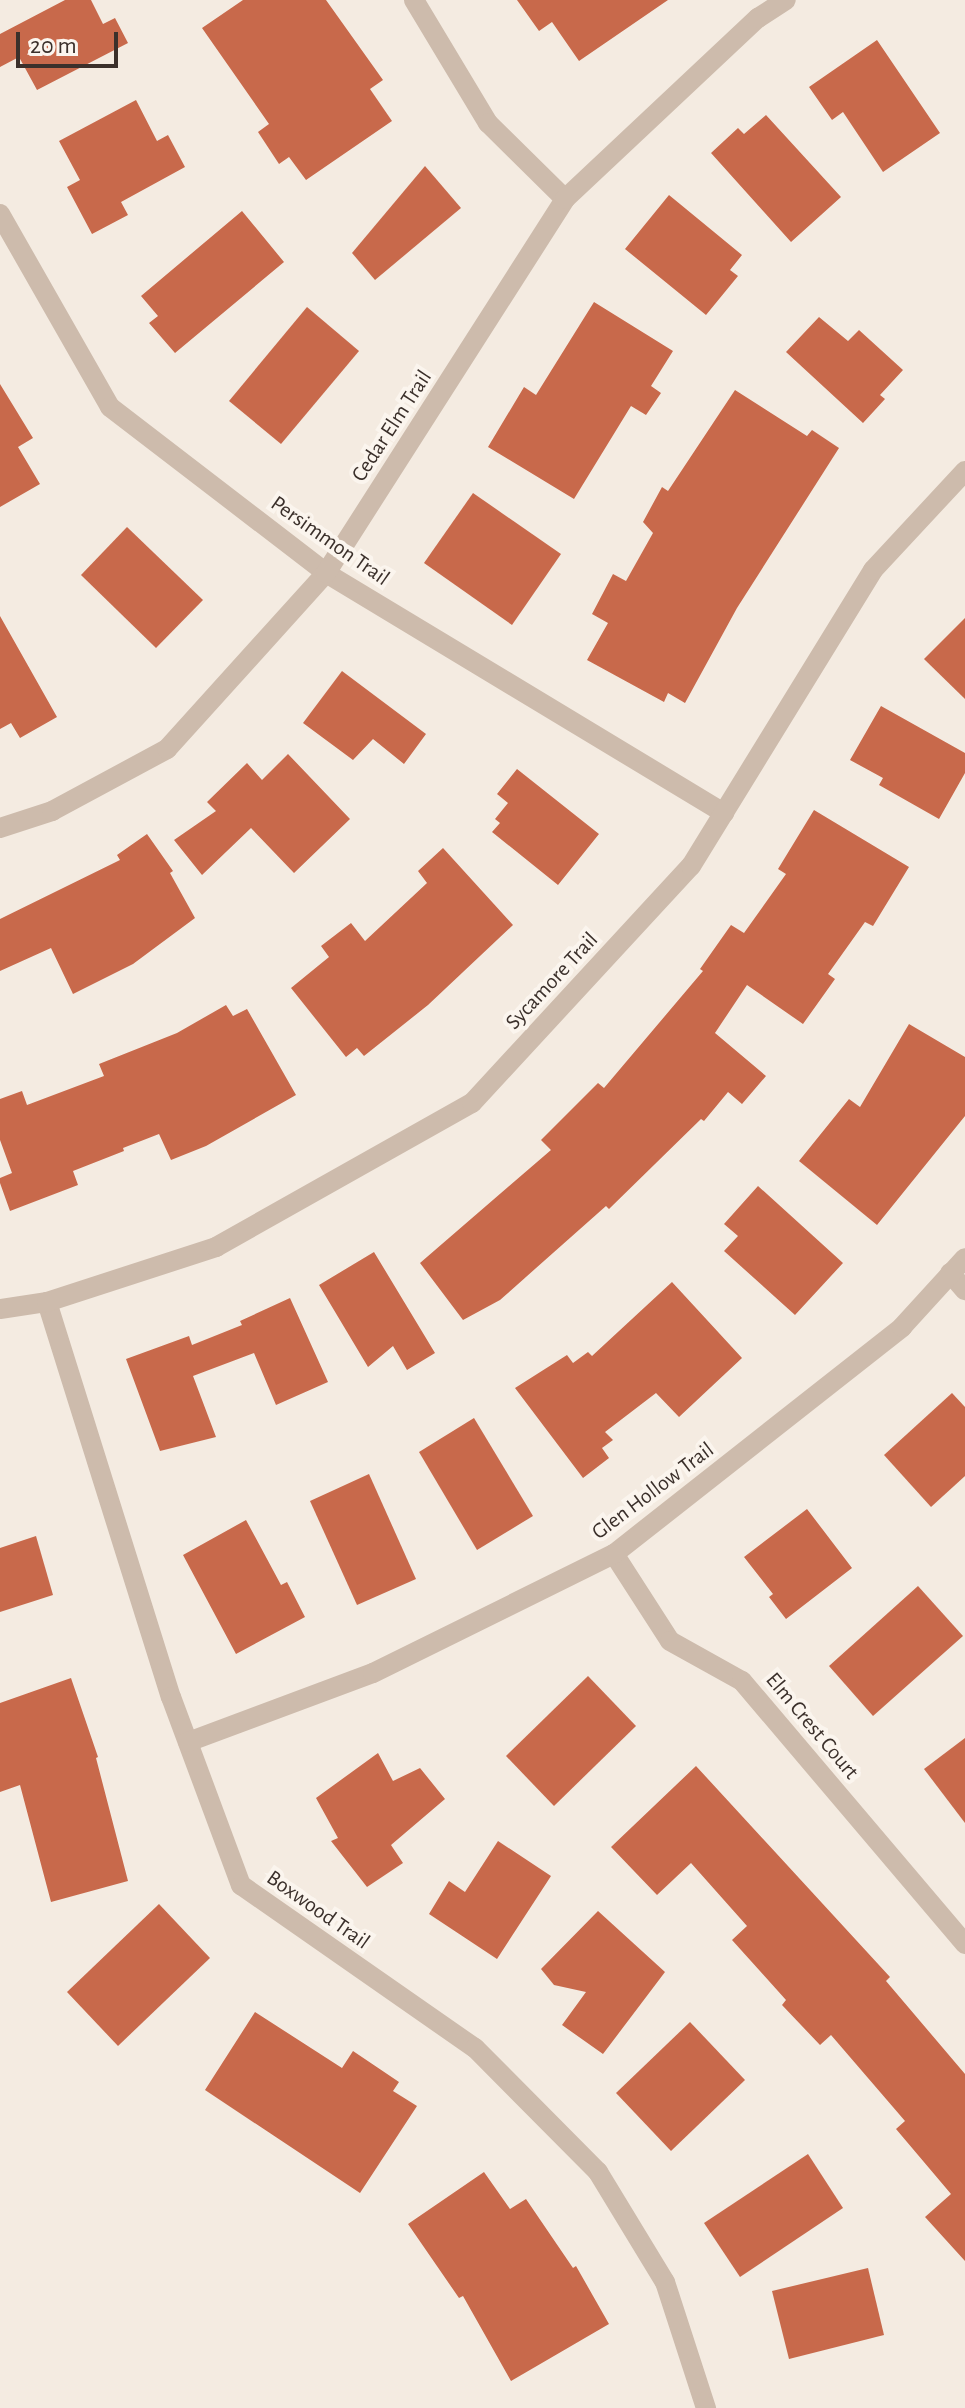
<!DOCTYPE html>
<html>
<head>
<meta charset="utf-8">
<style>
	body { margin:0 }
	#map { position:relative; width:965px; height:2408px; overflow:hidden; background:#f4ebe1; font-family:"Alegreya Sans",sans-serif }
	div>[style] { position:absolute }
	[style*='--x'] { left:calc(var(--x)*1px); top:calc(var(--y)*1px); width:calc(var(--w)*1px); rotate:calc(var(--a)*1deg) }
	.building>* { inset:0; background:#c8694b }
	.minor>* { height:20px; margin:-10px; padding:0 10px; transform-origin:10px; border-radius:10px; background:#cdbbac }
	span { translate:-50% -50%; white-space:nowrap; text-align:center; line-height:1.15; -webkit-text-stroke:8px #fbf5ee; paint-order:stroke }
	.street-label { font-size:22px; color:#3b302b }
	.scale { position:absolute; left:16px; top:32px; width:102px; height:36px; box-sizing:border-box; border:4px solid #3b302b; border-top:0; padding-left:10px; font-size:24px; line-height:28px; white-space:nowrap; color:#3b302b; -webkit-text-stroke:6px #fbf5ee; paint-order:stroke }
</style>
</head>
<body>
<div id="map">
	<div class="building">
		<i style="clip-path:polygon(65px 0,91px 0,103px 24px,115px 18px,128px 43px,37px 90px,19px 57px,0 67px,0 34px)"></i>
		<i style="clip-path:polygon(243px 0,326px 0,383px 80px,370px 89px,392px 121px,306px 180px,289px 157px,279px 164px,258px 132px,269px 124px,202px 28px)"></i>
		<i style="clip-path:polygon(517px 0,668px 0,579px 61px,552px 22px,539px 31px)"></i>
		<i style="clip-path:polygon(877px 40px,940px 133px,883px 172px,843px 112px,832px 120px,809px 87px)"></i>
		<i style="clip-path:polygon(136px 100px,157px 141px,168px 135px,185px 167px,121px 202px,128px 215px,92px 234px,67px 187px,80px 180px,59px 141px)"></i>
		<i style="clip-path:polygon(766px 115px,841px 197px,791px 242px,711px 153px,738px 128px,744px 134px)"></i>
		<i style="clip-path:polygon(425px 166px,461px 208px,375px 280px,352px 253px)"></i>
		<i style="clip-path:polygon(669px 195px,742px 255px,730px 270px,738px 276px,706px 315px,625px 249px)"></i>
		<i style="clip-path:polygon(242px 211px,284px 262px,175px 353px,149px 323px,158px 316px,141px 296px)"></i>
		<i style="clip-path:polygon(594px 302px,673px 351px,651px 386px,661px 393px,646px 415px,631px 406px,574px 499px,488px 447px,524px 387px,536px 395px)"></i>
		<i style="clip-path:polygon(307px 307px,359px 351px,281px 444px,229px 401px)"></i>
		<i style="clip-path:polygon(819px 317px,848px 341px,859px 330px,903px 370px,880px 395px,885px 399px,863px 423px,786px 352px)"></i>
		<i style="clip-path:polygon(0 384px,33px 438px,18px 447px,40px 484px,0 507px)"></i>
		<i style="clip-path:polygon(735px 390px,807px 436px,812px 430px,839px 448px,737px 608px,685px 703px,668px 693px,664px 702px,587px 660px,608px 623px,592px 614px,613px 574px,626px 581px,653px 533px,643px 522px,662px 487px,668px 491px)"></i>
		<i style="clip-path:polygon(473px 493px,561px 554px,512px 625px,424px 563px)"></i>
		<i style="clip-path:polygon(127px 527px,203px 600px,156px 648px,81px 575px)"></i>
		<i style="clip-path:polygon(0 616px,57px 717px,20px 738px,11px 723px,0 729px)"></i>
		<i style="clip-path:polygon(965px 618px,965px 699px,924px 659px)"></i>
		<i style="clip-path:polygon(342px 671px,426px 734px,404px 764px,373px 739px,353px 760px,303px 723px)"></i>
		<i style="clip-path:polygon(881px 706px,965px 753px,965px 773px,939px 819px,879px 785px,883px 778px,850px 760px)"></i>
		<i style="clip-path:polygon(288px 754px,350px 819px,294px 873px,251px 828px,202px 875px,174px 840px,216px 811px,207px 802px,247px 763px,262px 780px)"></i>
		<i style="clip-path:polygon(517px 769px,599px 834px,558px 885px,492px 832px,500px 823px,495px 819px,508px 803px,497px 794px)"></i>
		<i style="clip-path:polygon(814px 810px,909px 867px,873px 926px,865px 922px,828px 974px,835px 979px,803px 1024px,747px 985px,715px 1033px,766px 1076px,742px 1104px,728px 1092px,704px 1121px,701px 1119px,609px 1209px,606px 1206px,500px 1300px,463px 1320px,420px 1263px,551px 1150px,541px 1140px,598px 1083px,604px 1088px,703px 971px,700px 969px,731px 925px,744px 933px,786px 874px,778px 869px)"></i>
		<i style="clip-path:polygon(147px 834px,173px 871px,170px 873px,195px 918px,133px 964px,73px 994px,51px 948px,0 971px,0 919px,120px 860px,117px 855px)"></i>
		<i style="clip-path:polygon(443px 848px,513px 925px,428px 1005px,364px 1056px,357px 1048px,346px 1057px,291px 988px,329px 957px,321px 946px,351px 923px,365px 941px,427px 883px,418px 871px)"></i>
		<i style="clip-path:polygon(226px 1005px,233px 1016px,247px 1009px,296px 1095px,206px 1146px,171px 1160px,159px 1134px,123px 1148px,124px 1151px,73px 1171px,78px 1185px,10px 1211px,0 1183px,0 1178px,12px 1173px,0 1140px,0 1099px,22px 1091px,27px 1105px,104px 1076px,99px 1064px,177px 1033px)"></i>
		<i style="clip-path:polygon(909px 1024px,965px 1057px,965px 1116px,877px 1225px,799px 1161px,849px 1099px,860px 1107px)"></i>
		<i style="clip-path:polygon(758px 1186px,843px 1263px,795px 1315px,724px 1251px,738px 1236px,724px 1224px)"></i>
		<i style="clip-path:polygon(374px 1252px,435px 1353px,407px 1370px,393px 1346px,368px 1367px,319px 1285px)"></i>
		<i style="clip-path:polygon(672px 1282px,742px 1358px,679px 1417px,656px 1393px,605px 1432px,613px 1440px,602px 1448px,609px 1458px,583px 1478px,515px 1388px,567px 1355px,573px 1363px,588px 1352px,592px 1356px)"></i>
		<i style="clip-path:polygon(290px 1298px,328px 1382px,276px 1405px,254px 1353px,193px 1376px,216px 1437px,160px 1451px,126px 1359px,189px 1336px,192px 1345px,242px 1325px,240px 1321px)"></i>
		<i style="clip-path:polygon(952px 1393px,965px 1407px,965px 1476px,931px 1507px,884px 1455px)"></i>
		<i style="clip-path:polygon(474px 1418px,533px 1516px,477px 1550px,419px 1452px)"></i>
		<i style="clip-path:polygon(369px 1474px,416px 1579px,357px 1605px,310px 1501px)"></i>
		<i style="clip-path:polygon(807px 1509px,852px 1568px,786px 1619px,769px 1597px,773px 1594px,744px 1557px)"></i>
		<i style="clip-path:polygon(246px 1520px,281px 1585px,287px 1582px,305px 1617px,236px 1654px,183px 1555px)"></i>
		<i style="clip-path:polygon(36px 1536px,53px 1595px,0 1612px,0 1548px)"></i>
		<i style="clip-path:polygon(918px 1586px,963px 1636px,873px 1716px,829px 1666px)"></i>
		<i style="clip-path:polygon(588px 1676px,636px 1726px,554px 1806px,506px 1756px)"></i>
		<i style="clip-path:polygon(71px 1678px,98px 1757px,96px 1758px,128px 1881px,51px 1902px,20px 1785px,0 1792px,0 1703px)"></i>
		<i style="clip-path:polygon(965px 1738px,965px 1823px,924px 1769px)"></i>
		<i style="clip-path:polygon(378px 1753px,393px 1781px,420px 1768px,445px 1799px,391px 1845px,403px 1863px,367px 1887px,331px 1841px,338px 1838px,316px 1798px)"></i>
		<i style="clip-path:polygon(696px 1766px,890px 1977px,886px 1981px,965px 2074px,965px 2261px,925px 2217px,951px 2194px,896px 2129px,905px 2121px,831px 2035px,820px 2045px,782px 2005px,786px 2000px,732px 1940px,747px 1926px,691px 1863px,657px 1895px,611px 1847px)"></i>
		<i style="clip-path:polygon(498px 1841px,551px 1876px,497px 1959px,429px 1914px,449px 1881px,465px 1892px)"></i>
		<i style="clip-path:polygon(159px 1904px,210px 1958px,118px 2046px,67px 1992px)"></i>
		<i style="clip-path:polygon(598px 1911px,665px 1972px,603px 2054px,562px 2025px,586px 1992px,554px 1985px,541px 1969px)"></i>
		<i style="clip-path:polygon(255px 2012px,342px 2068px,353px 2051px,399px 2082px,393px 2091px,417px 2106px,360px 2193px,205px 2090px)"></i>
		<i style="clip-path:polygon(690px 2022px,745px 2080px,671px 2151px,616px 2093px)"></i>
		<i style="clip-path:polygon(808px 2154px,843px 2208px,740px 2277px,704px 2223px)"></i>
		<i style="clip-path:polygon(484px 2172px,510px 2209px,526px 2199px,573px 2268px,576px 2266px,609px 2324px,511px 2381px,463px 2296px,459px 2298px,408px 2224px)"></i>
		<i style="clip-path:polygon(868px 2268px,884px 2335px,789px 2359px,772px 2291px)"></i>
	</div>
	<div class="minor">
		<i style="--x:414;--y:0;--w:144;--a:59"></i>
		<i style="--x:488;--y:123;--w:108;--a:44.6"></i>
		<i style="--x:0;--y:214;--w:222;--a:60.3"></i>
		<i style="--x:110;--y:407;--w:272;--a:37.5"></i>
		<i style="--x:326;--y:573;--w:465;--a:31.1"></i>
		<i style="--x:0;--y:828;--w:55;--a:-18.1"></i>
		<i style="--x:52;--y:811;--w:131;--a:-28.3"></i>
		<i style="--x:167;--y:749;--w:237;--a:-47.9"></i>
		<i style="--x:326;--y:573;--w:444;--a:-57.4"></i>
		<i style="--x:565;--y:199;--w:265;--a:-43.2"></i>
		<i style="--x:758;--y:18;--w:33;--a:-33"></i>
		<i style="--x:950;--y:1273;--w:23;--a:49"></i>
		<i style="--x:47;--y:1302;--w:414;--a:72.6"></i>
		<i style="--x:171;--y:1697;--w:201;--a:69.6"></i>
		<i style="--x:241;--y:1885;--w:285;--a:34.9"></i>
		<i style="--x:475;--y:2048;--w:175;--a:45.2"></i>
		<i style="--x:598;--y:2172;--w:129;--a:58.7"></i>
		<i style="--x:665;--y:2282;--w:133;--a:72"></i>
		<i style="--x:0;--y:1309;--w:48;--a:-8.5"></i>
		<i style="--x:47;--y:1302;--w:178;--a:-18"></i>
		<i style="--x:216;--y:1247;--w:294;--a:-29.4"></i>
		<i style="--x:472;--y:1103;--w:323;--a:-47.3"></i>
		<i style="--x:691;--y:866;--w:347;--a:-58.4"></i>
		<i style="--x:873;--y:570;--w:135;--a:-47.1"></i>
		<i style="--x:614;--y:1554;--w:103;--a:57.2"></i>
		<i style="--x:670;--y:1641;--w:82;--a:29.1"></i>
		<i style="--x:742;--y:1681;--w:345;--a:49.7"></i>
		<i style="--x:188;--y:1742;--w:197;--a:-20.5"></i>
		<i style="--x:373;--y:1673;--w:269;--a:-26.3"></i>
		<i style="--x:614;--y:1554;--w:367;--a:-38.2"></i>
		<i style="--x:902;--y:1327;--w:93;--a:-47.6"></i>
	</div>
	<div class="street-label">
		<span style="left:392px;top:426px;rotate:-57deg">Cedar Elm Trail</span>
		<span style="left:330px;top:541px;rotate:35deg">Persimmon Trail</span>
		<span style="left:552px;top:981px;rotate:-47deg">Sycamore Trail</span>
		<span style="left:653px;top:1491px;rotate:-37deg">Glen Hollow Trail</span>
		<span style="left:812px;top:1726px;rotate:50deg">Elm Crest Court</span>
		<span style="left:318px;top:1910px;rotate:35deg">Boxwood Trail</span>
	</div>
	<div class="scale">20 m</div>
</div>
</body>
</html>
